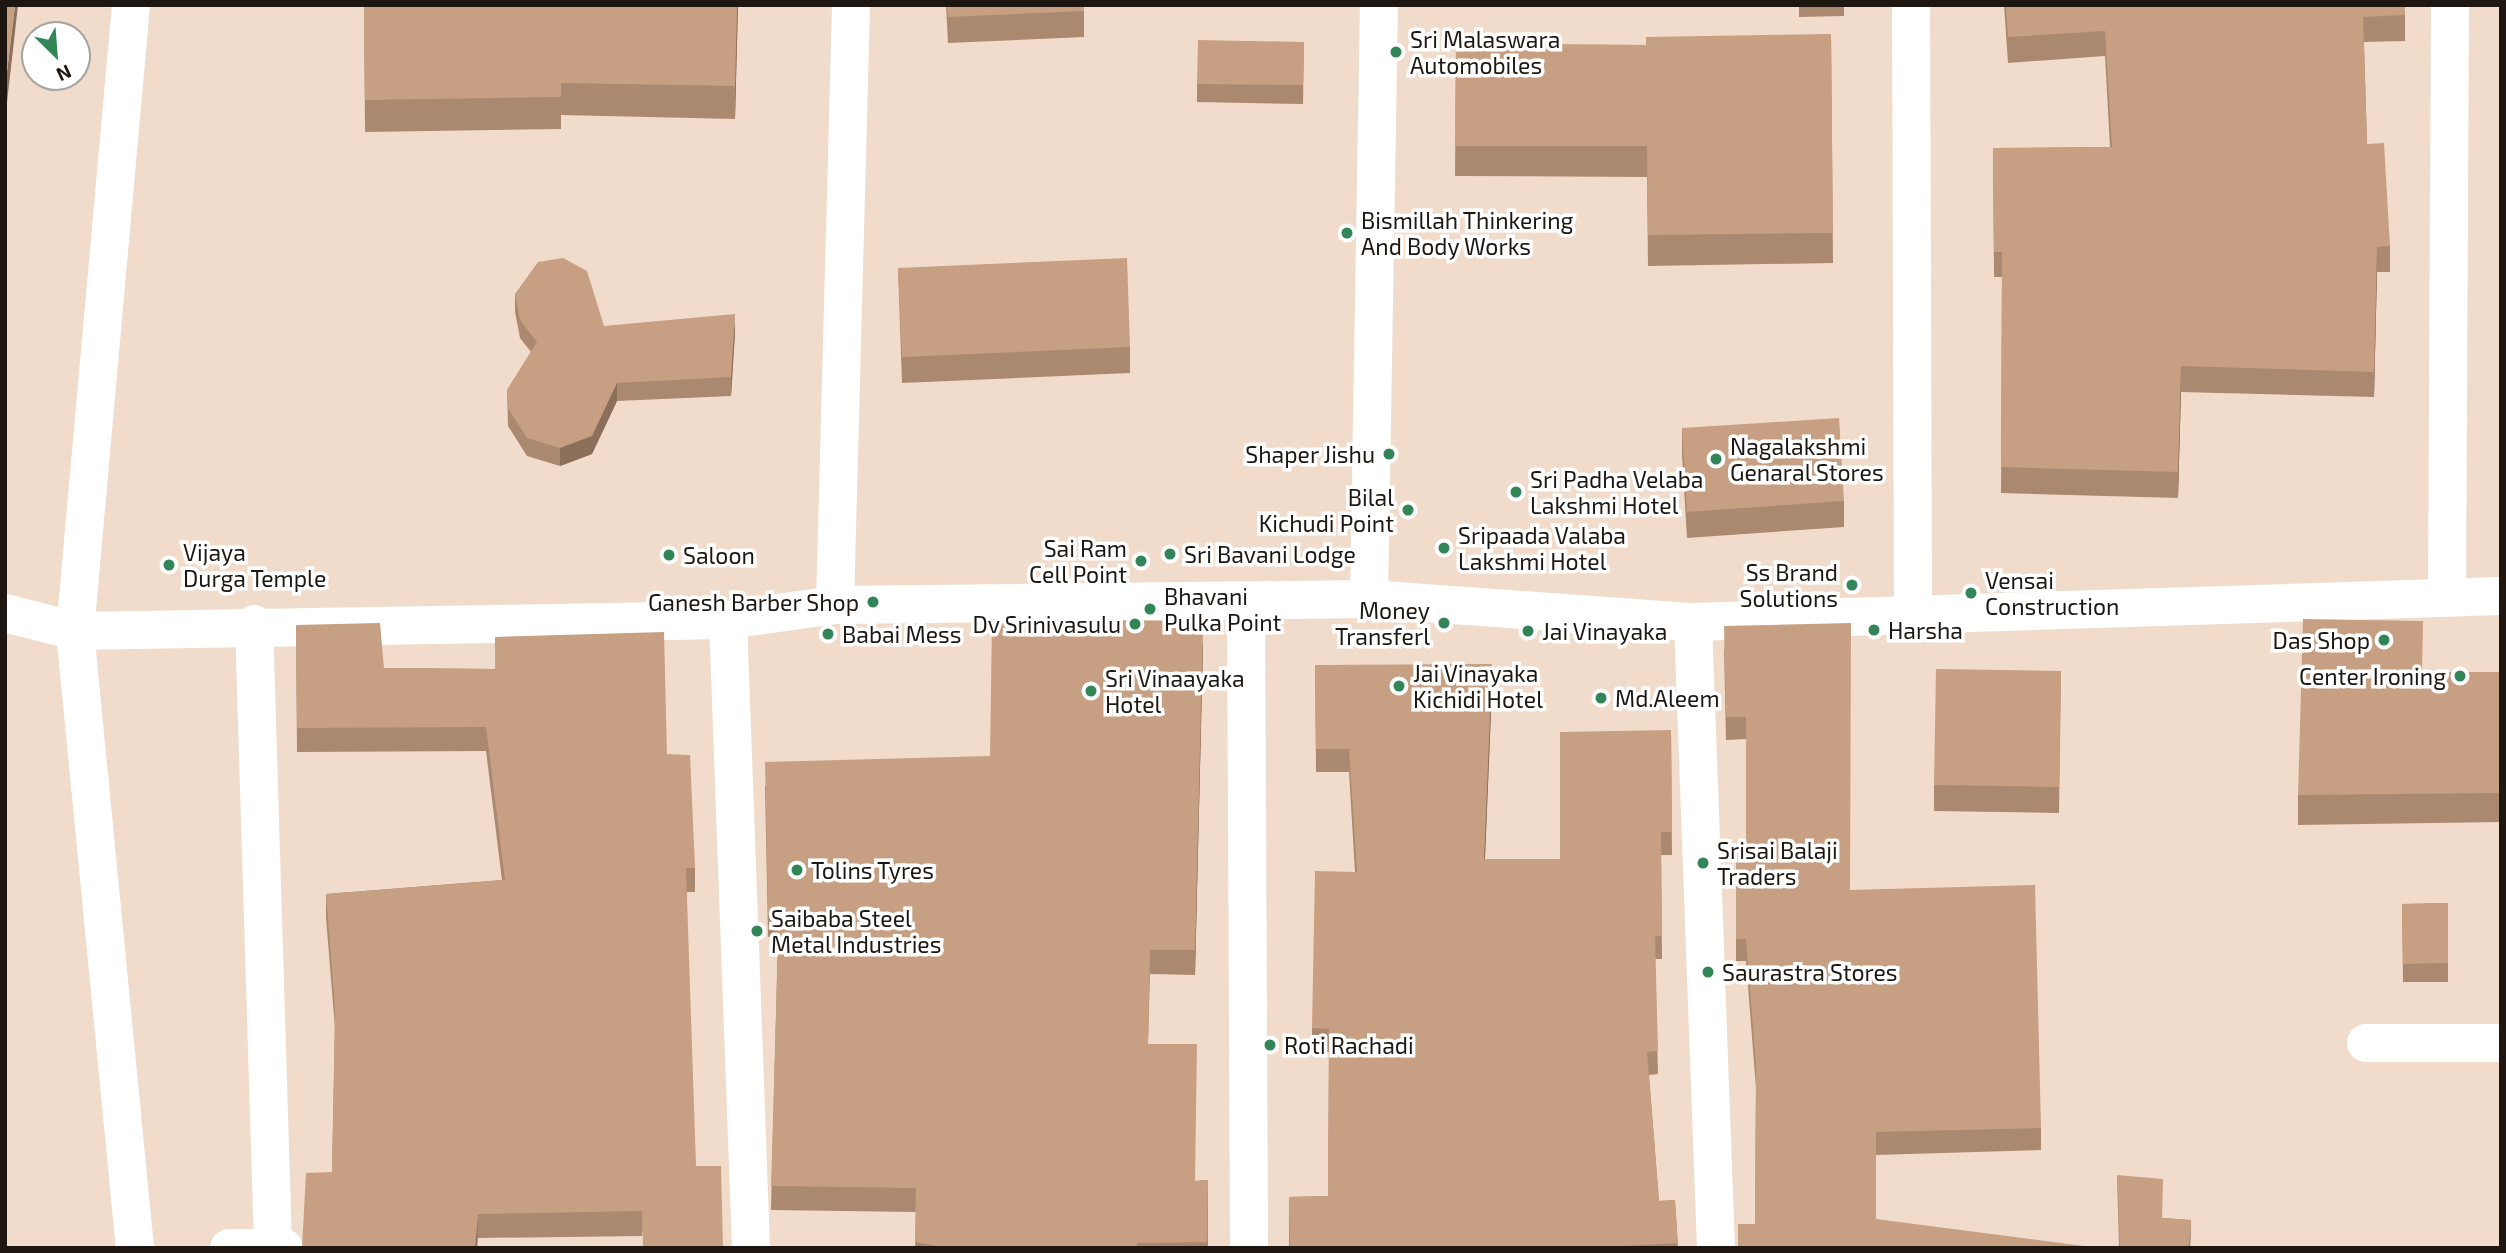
<!DOCTYPE html>
<html>
<head>
<meta charset="utf-8">
<style>
	body { margin:0 }
	#map { position:relative; width:2506px; height:1253px; overflow:hidden; background:#f1dccc; font-family:"Exo 2",sans-serif }
	div>[style] { position:absolute }
	[style*='--x'] { left:calc(var(--x)*1px); top:calc(var(--y)*1px); width:calc(var(--w)*1px); rotate:calc(var(--a)*1deg) }
	.minor>* { height:38px; margin:-19px; padding:0 19px; transform-origin:19px; border-radius:19px; background:#fff }
	.wall>* { inset:0; background:#ab8970 }
	.shaded-wall>* { inset:0; background:#8b6f5b }
	.building>* { inset:0; background:#c79f82 }
	.dots>* { width:19px; height:19px; translate:-50% -50%; box-sizing:border-box; border:4px solid #fff; border-radius:50% }
	span { translate:-50% -50%; white-space:nowrap; text-align:center; line-height:1.15; -webkit-text-stroke:7px #fff; paint-order:stroke }
	.poi-label { font-size:23px; color:#1e1711 }
	.left { translate:0 -50%; text-align:left }
	.right { translate:-100% -50%; text-align:right }
	.frame { position:absolute; inset:0; border:7px solid #1e1711; pointer-events:none }
	.north { position:absolute; left:21px; top:21px; width:70px; height:70px; box-sizing:border-box; background:#fff; border:2px solid #a5a2a0; border-radius:50%; rotate:155deg; font-size:19px; font-weight:700; line-height:28px; text-align:center; color:#1e1711 }
	.north::after { content:''; display:block; margin:auto; width:24px; height:32px; background:#318557; clip-path:polygon(50% 0,100% 100%,50% 72%,0 100%) }
</style>
</head>
<body>
<div id="map">
	<div class="minor">
		<i style="--x:131;--y:5;--w:628;--a:95.11"></i>
		<i style="--x:75;--y:631;--w:620;--a:84.45"></i>
		<i style="--x:1911;--y:5;--w:608;--a:89.81"></i>
		<i style="--x:2447;--y:595;--w:590;--a:-89.71"></i>
		<i style="--x:1369;--y:599;--w:594;--a:-89.04"></i>
		<i style="--x:835;--y:605;--w:600;--a:-88.47"></i>
		<i style="--x:1246;--y:605;--w:643;--a:89.73"></i>
		<i style="--x:5;--y:613;--w:72;--a:14.4"></i>
		<i style="--x:75;--y:631;--w:653;--a:-0.97"></i>
		<i style="--x:728;--y:620;--w:108;--a:-8"></i>
		<i style="--x:835;--y:605;--w:534;--a:-0.64"></i>
		<i style="--x:1369;--y:599;--w:325;--a:4.1"></i>
		<i style="--x:1693;--y:622;--w:808;--a:-1.84"></i>
		<i style="--x:728;--y:620;--w:628;--a:87.9"></i>
		<i style="--x:1693;--y:622;--w:626;--a:87.9"></i>
		<i style="--x:254;--y:624;--w:621;--a:88.25"></i>
		<i style="--x:2366;--y:1043;--w:135;--a:0"></i>
		<i style="--x:229;--y:1248;--w:55;--a:0"></i>
	</div>
	<div class="wall">
		<i style="clip-path:polygon(364px 5px,738px 5px,735px 119px,561px 115px,561px 129px,365px 132px)"></i>
		<i style="clip-path:polygon(946px 5px,1084px 5px,1084px 37px,948px 43px)"></i>
		<i style="clip-path:polygon(1799px 5px,1844px 5px,1844px 16px,1799px 17px)"></i>
		<i style="clip-path:polygon(2004px 5px,2405px 5px,2405px 41px,2364px 42px,2367px 144px,2390px 246px,2390px 272px,2377px 272px,2374px 397px,2181px 392px,2178px 498px,2001px 493px,2002px 277px,1994px 277px,1993px 148px,2110px 147px,2105px 56px,2008px 63px)"></i>
		<i style="clip-path:polygon(1831px 34px,1833px 263px,1648px 266px,1647px 177px,1455px 176px,1456px 44px,1646px 45px)"></i>
		<i style="clip-path:polygon(1304px 42px,1303px 104px,1197px 102px,1197px 84px)"></i>
		<i style="clip-path:polygon(898px 268px,1130px 347px,1130px 373px,902px 383px)"></i>
		<i style="clip-path:polygon(515px 294px,604px 326px,735px 332px,731px 396px,617px 401px,592px 454px,560px 466px,527px 456px,508px 426px,507px 390px,531px 352px,520px 338px,515px 312px)"></i>
		<i style="clip-path:polygon(1682px 428px,1844px 501px,1844px 527px,1687px 538px,1682px 454px)"></i>
		<i style="clip-path:polygon(296px 625px,384px 668px,495px 669px,495px 637px,667px 754px,695px 868px,695px 892px,687px 892px,642px 1236px,478px 1238px,477px 1248px,302px 1248px,332px 1172px,335px 1028px,326px 918px,326px 894px,502px 880px,486px 751px,297px 752px)"></i>
		<i style="clip-path:polygon(1203px 645px,1195px 975px,1150px 974px,1148px 1044px,1195px 1181px,1208px 1180px,1208px 1248px,915px 1248px,916px 1212px,771px 1210px,778px 936px,768px 937px,765px 786px,990px 756px)"></i>
		<i style="clip-path:polygon(1724px 648px,1850px 890px,2041px 1128px,2041px 1150px,1876px 1155px,1755px 1224px,1756px 1088px,1746px 961px,1736px 961px,1736px 843px,1746px 843px,1746px 739px,1726px 740px)"></i>
		<i style="clip-path:polygon(1315px 665px,1492px 687px,1485px 859px,1560px 859px,1671px 730px,1672px 855px,1661px 855px,1662px 959px,1655px 959px,1658px 1074px,1649px 1075px,1659px 1201px,1675px 1200px,1678px 1248px,1289px 1248px,1289px 1197px,1328px 1196px,1329px 1052px,1312px 1051px,1312px 1028px,1355px 872px,1349px 772px,1316px 772px)"></i>
		<i style="clip-path:polygon(2061px 671px,2059px 813px,1934px 811px,1934px 785px)"></i>
		<i style="clip-path:polygon(2423px 672px,2501px 672px,2501px 822px,2298px 825px,2298px 795px)"></i>
		<i style="clip-path:polygon(2448px 903px,2448px 982px,2403px 982px,2402px 904px)"></i>
		<i style="clip-path:polygon(2117px 1175px,2163px 1218px,2191px 1220px,2190px 1248px,2119px 1248px)"></i>
	</div>
	<div class="shaded-wall">
		<i style="clip-path:polygon(15px 5px,18px 5px,5px 120px,5px 89px)"></i>
		<i style="clip-path:polygon(737px 5px,738px 5px,735px 119px,735px 86px)"></i>
		<i style="clip-path:polygon(2377px 247px,2377px 272px,2374px 397px,2374px 372px)"></i>
		<i style="clip-path:polygon(735px 314px,735px 332px,731px 396px,731px 377px)"></i>
		<i style="clip-path:polygon(2181px 366px,2181px 392px,2178px 498px,2178px 472px)"></i>
		<i style="clip-path:polygon(617px 383px,617px 401px,592px 454px,560px 466px,560px 448px)"></i>
		<i style="clip-path:polygon(1203px 621px,1203px 645px,1195px 975px,1195px 950px)"></i>
		<i style="clip-path:polygon(1492px 664px,1492px 687px,1484px 882px,1484px 859px)"></i>
		<i style="clip-path:polygon(478px 1214px,477px 1248px,475px 1248px)"></i>
		<i style="clip-path:polygon(2191px 1220px,2190px 1248px,2189px 1248px)"></i>
	</div>
	<div class="building">
		<i style="clip-path:polygon(5px 5px,15px 5px,5px 89px)"></i>
		<i style="clip-path:polygon(364px 5px,737px 5px,735px 86px,561px 83px,561px 97px,365px 100px)"></i>
		<i style="clip-path:polygon(947px 5px,1084px 5px,1084px 11px,948px 17px)"></i>
		<i style="clip-path:polygon(2006px 5px,2405px 5px,2405px 15px,2363px 17px,2367px 144px,2384px 143px,2390px 246px,2377px 247px,2374px 372px,2181px 366px,2178px 472px,2001px 467px,2002px 252px,1994px 252px,1993px 148px,2112px 147px,2105px 31px,2008px 37px)"></i>
		<i style="clip-path:polygon(1831px 34px,1833px 233px,1648px 235px,1647px 146px,1455px 146px,1456px 44px,1646px 45px,1646px 37px)"></i>
		<i style="clip-path:polygon(1198px 40px,1304px 42px,1303px 85px,1197px 84px)"></i>
		<i style="clip-path:polygon(563px 258px,587px 271px,604px 326px,735px 314px,731px 377px,617px 383px,592px 436px,560px 448px,527px 438px,508px 408px,507px 390px,537px 342px,520px 320px,515px 294px,538px 262px)"></i>
		<i style="clip-path:polygon(1127px 258px,1130px 347px,902px 357px,898px 268px)"></i>
		<i style="clip-path:polygon(1839px 418px,1844px 501px,1687px 512px,1682px 428px)"></i>
		<i style="clip-path:polygon(992px 619px,1203px 621px,1195px 950px,1150px 950px,1148px 1044px,1197px 1044px,1195px 1181px,1208px 1180px,1207px 1242px,1137px 1243px,1137px 1248px,949px 1248px,915px 1242px,916px 1188px,771px 1186px,779px 912px,768px 912px,765px 762px,990px 756px)"></i>
		<i style="clip-path:polygon(2303px 619px,2423px 621px,2422px 672px,2501px 672px,2501px 793px,2298px 795px)"></i>
		<i style="clip-path:polygon(380px 623px,384px 668px,495px 669px,495px 637px,664px 632px,667px 754px,690px 755px,695px 868px,686px 868px,696px 1166px,721px 1166px,723px 1248px,643px 1248px,642px 1211px,478px 1214px,475px 1248px,302px 1248px,306px 1173px,332px 1172px,335px 1008px,326px 894px,505px 880px,486px 727px,297px 728px,296px 625px)"></i>
		<i style="clip-path:polygon(1851px 623px,1850px 890px,2035px 885px,2041px 1128px,1876px 1132px,1876px 1219px,2099px 1248px,1738px 1248px,1738px 1224px,1755px 1224px,1756px 1067px,1746px 939px,1736px 939px,1736px 843px,1746px 843px,1746px 717px,1726px 717px,1724px 626px)"></i>
		<i style="clip-path:polygon(1492px 664px,1484px 859px,1560px 859px,1560px 732px,1671px 730px,1672px 832px,1661px 832px,1662px 936px,1655px 936px,1658px 1051px,1647px 1052px,1659px 1201px,1675px 1200px,1678px 1243px,1591px 1248px,1290px 1248px,1289px 1197px,1328px 1196px,1329px 1029px,1312px 1028px,1315px 871px,1357px 872px,1349px 749px,1316px 749px,1315px 665px)"></i>
		<i style="clip-path:polygon(1936px 669px,2061px 671px,2059px 787px,1934px 785px)"></i>
		<i style="clip-path:polygon(2448px 903px,2448px 963px,2403px 964px,2402px 904px)"></i>
		<i style="clip-path:polygon(2117px 1175px,2163px 1179px,2162px 1218px,2191px 1220px,2189px 1248px,2120px 1248px)"></i>
		<i style="clip-path:polygon(2338px 1246px,2452px 1248px,2338px 1248px)"></i>
	</div>
	<div class="dots">
		<i style="left:1396px;top:52px;background:#318557"></i>
		<i style="left:1347px;top:233px;background:#318557"></i>
		<i style="left:1389px;top:454px;background:#318557"></i>
		<i style="left:1716px;top:459px;background:#318557"></i>
		<i style="left:1516px;top:492px;background:#318557"></i>
		<i style="left:1408px;top:510px;background:#318557"></i>
		<i style="left:1444px;top:548px;background:#318557"></i>
		<i style="left:1170px;top:554px;background:#318557"></i>
		<i style="left:669px;top:555px;background:#318557"></i>
		<i style="left:1141px;top:561px;background:#318557"></i>
		<i style="left:169px;top:565px;background:#318557"></i>
		<i style="left:1852px;top:585px;background:#318557"></i>
		<i style="left:1971px;top:593px;background:#318557"></i>
		<i style="left:873px;top:602px;background:#318557"></i>
		<i style="left:1150px;top:609px;background:#318557"></i>
		<i style="left:1444px;top:623px;background:#318557"></i>
		<i style="left:1135px;top:624px;background:#318557"></i>
		<i style="left:1874px;top:630px;background:#318557"></i>
		<i style="left:1528px;top:631px;background:#318557"></i>
		<i style="left:828px;top:634px;background:#318557"></i>
		<i style="left:2384px;top:640px;background:#318557"></i>
		<i style="left:2460px;top:676px;background:#318557"></i>
		<i style="left:1399px;top:686px;background:#318557"></i>
		<i style="left:1091px;top:691px;background:#318557"></i>
		<i style="left:1601px;top:698px;background:#318557"></i>
		<i style="left:1703px;top:863px;background:#318557"></i>
		<i style="left:797px;top:870px;background:#318557"></i>
		<i style="left:757px;top:931px;background:#318557"></i>
		<i style="left:1708px;top:972px;background:#318557"></i>
		<i style="left:1270px;top:1045px;background:#318557"></i>
	</div>
	<div class="poi-label">
		<span class="left" style="left:1410px;top:52px">Sri Malaswara<br>Automobiles</span>
		<span class="left" style="left:1361px;top:233px">Bismillah Thinkering<br>And Body Works</span>
		<span class="left" style="left:1730px;top:459px">Nagalakshmi<br>Genaral Stores</span>
		<span class="right" style="left:1375px;top:454px">Shaper Jishu</span>
		<span class="left" style="left:1530px;top:492px">Sri Padha Velaba<br>Lakshmi Hotel</span>
		<span class="right" style="left:1394px;top:510px">Bilal<br>Kichudi Point</span>
		<span class="left" style="left:1458px;top:548px">Sripaada Valaba<br>Lakshmi Hotel</span>
		<span class="right" style="left:1127px;top:561px">Sai Ram<br>Cell Point</span>
		<span class="left" style="left:183px;top:565px">Vijaya<br>Durga Temple</span>
		<span class="left" style="left:1184px;top:554px">Sri Bavani Lodge</span>
		<span class="left" style="left:683px;top:555px">Saloon</span>
		<span class="right" style="left:1838px;top:585px">Ss Brand<br>Solutions</span>
		<span class="left" style="left:1985px;top:593px">Vensai<br>Construction</span>
		<span class="left" style="left:1164px;top:609px">Bhavani<br>Pulka Point</span>
		<span class="right" style="left:859px;top:602px">Ganesh Barber Shop</span>
		<span class="right" style="left:1430px;top:623px">Money<br>Transferl</span>
		<span class="right" style="left:1121px;top:624px">Dv Srinivasulu</span>
		<span class="left" style="left:1888px;top:630px">Harsha</span>
		<span class="left" style="left:1542px;top:631px">Jai Vinayaka</span>
		<span class="left" style="left:842px;top:634px">Babai Mess</span>
		<span class="right" style="left:2370px;top:640px">Das Shop</span>
		<span class="left" style="left:1413px;top:686px">Jai Vinayaka<br>Kichidi Hotel</span>
		<span class="right" style="left:2446px;top:676px">Center Ironing</span>
		<span class="left" style="left:1105px;top:691px">Sri Vinaayaka<br>Hotel</span>
		<span class="left" style="left:1615px;top:698px">Md.Aleem</span>
		<span class="left" style="left:1717px;top:863px">Srisai Balaji<br>Traders</span>
		<span class="left" style="left:811px;top:870px">Tolins Tyres</span>
		<span class="left" style="left:771px;top:931px">Saibaba Steel<br>Metal Industries</span>
		<span class="left" style="left:1722px;top:972px">Saurastra Stores</span>
		<span class="left" style="left:1284px;top:1045px">Roti Rachadi</span>
	</div>
	<div class="frame"></div>
	<div class="north">N</div>
</div>
</body>
</html>
